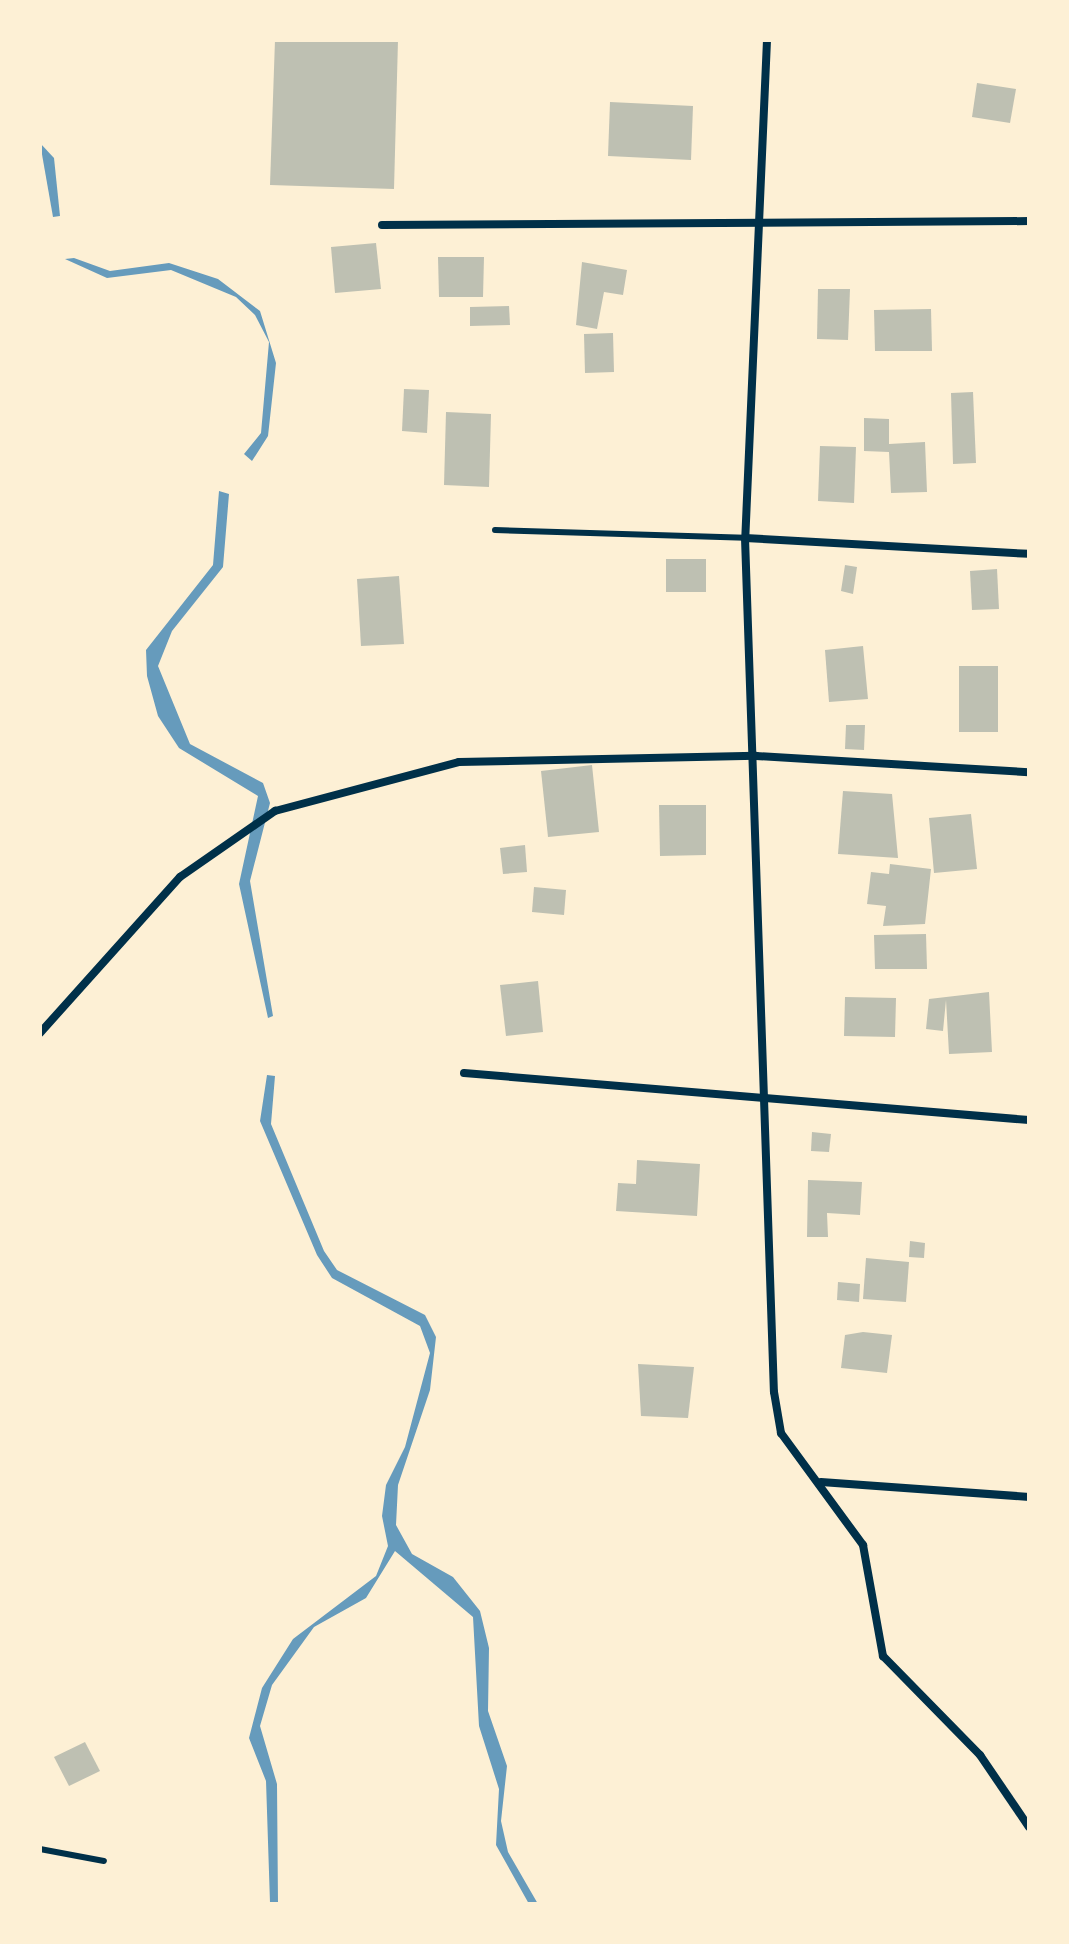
<!DOCTYPE html>
<html>
<head>
<meta charset="utf-8">
<style>
	body { margin:0 }
	#map { position:relative; width:1069px; height:1944px; overflow:hidden; background:#fdf0d5; font-family:"DM Sans",sans-serif }
	div>[style] { position:absolute }
	[style*='--x'] { left:calc(var(--x)*1px); top:calc(var(--y)*1px); width:calc(var(--w)*1px); rotate:calc(var(--a)*1deg) }
	.water>* { inset:0; background:#669bbc }
	.building>* { inset:0; background:#bec0b2 }
	.service>* { height:6px; margin:-3px; padding:0 3px; transform-origin:3px; border-radius:3px; background:#003049 }
	.minor>* { height:8px; margin:-4px; padding:0 4px; transform-origin:4px; border-radius:4px; background:#003049 }
	span { translate:-50% -50%; white-space:nowrap; text-align:center; line-height:1.15; -webkit-text-stroke:6px #fdf0d5; paint-order:stroke }
	.frame { position:absolute; inset:0; border:42px solid #fdf0d5; pointer-events:none }
</style>
</head>
<body>
<div id="map">
	<div class="water">
		<i style="clip-path:polygon(40px 143px,54px 158px,60px 216px,53px 217px)"></i>
		<i style="clip-path:polygon(74px 258px,110px 271px,169px 263px,218px 279px,260px 311px,276px 363px,268px 436px,252px 461px,244px 454px,261px 433px,269px 342px,255px 315px,236px 297px,171px 270px,107px 278px,65px 259px)"></i>
		<i style="clip-path:polygon(219px 491px,229px 494px,223px 567px,172px 631px,158px 666px,190px 744px,263px 783px,270px 803px,250px 881px,273px 1016px,268px 1018px,239px 884px,258px 796px,179px 748px,158px 716px,147px 676px,146px 650px,213px 565px)"></i>
		<i style="clip-path:polygon(267px 1075px,275px 1076px,271px 1124px,324px 1251px,337px 1270px,425px 1315px,436px 1337px,430px 1390px,398px 1485px,396px 1525px,412px 1554px,453px 1577px,480px 1611px,489px 1648px,488px 1711px,507px 1766px,501px 1821px,508px 1852px,538px 1904px,529px 1904px,496px 1845px,499px 1789px,479px 1726px,473px 1617px,395px 1551px,366px 1598px,314px 1627px,272px 1685px,260px 1726px,277px 1784px,278px 1904px,270px 1903px,266px 1781px,249px 1738px,262px 1688px,293px 1639px,376px 1576px,388px 1546px,382px 1516px,386px 1485px,405px 1447px,430px 1353px,420px 1326px,332px 1278px,317px 1255px,260px 1121px)"></i>
	</div>
	<div class="building">
		<i style="clip-path:polygon(275px 40px,398px 40px,394px 189px,270px 185px)"></i>
		<i style="clip-path:polygon(977px 83px,1016px 89px,1010px 123px,972px 117px)"></i>
		<i style="clip-path:polygon(610px 102px,693px 106px,691px 160px,608px 156px)"></i>
		<i style="clip-path:polygon(376px 243px,381px 289px,335px 293px,331px 247px)"></i>
		<i style="clip-path:polygon(438px 257px,484px 257px,483px 297px,439px 297px)"></i>
		<i style="clip-path:polygon(582px 262px,627px 270px,623px 295px,604px 292px,597px 329px,576px 325px)"></i>
		<i style="clip-path:polygon(818px 289px,850px 289px,848px 340px,817px 339px)"></i>
		<i style="clip-path:polygon(509px 306px,510px 325px,470px 326px,470px 307px)"></i>
		<i style="clip-path:polygon(931px 309px,932px 351px,875px 351px,874px 310px)"></i>
		<i style="clip-path:polygon(613px 333px,614px 372px,585px 373px,584px 334px)"></i>
		<i style="clip-path:polygon(404px 389px,429px 390px,427px 433px,402px 431px)"></i>
		<i style="clip-path:polygon(973px 392px,976px 463px,953px 464px,951px 393px)"></i>
		<i style="clip-path:polygon(446px 412px,491px 414px,489px 487px,444px 485px)"></i>
		<i style="clip-path:polygon(864px 418px,889px 419px,889px 444px,925px 442px,927px 492px,891px 493px,889px 452px,864px 451px)"></i>
		<i style="clip-path:polygon(820px 446px,856px 447px,854px 503px,818px 501px)"></i>
		<i style="clip-path:polygon(666px 559px,706px 559px,706px 592px,666px 592px)"></i>
		<i style="clip-path:polygon(845px 565px,857px 567px,853px 594px,841px 591px)"></i>
		<i style="clip-path:polygon(997px 569px,999px 609px,972px 610px,970px 571px)"></i>
		<i style="clip-path:polygon(399px 576px,404px 644px,361px 646px,357px 579px)"></i>
		<i style="clip-path:polygon(863px 646px,868px 699px,829px 702px,825px 650px)"></i>
		<i style="clip-path:polygon(959px 666px,998px 666px,998px 732px,959px 732px)"></i>
		<i style="clip-path:polygon(846px 725px,865px 725px,864px 750px,845px 749px)"></i>
		<i style="clip-path:polygon(592px 765px,599px 832px,548px 837px,541px 771px)"></i>
		<i style="clip-path:polygon(843px 791px,892px 794px,898px 858px,838px 854px)"></i>
		<i style="clip-path:polygon(659px 805px,706px 805px,706px 855px,660px 856px)"></i>
		<i style="clip-path:polygon(971px 814px,977px 869px,934px 873px,929px 818px)"></i>
		<i style="clip-path:polygon(525px 845px,527px 872px,503px 874px,500px 848px)"></i>
		<i style="clip-path:polygon(890px 864px,931px 869px,925px 924px,883px 926px,886px 906px,867px 904px,871px 872px,889px 874px)"></i>
		<i style="clip-path:polygon(534px 887px,566px 890px,564px 915px,532px 912px)"></i>
		<i style="clip-path:polygon(926px 934px,927px 969px,875px 969px,874px 935px)"></i>
		<i style="clip-path:polygon(538px 981px,543px 1032px,506px 1036px,500px 985px)"></i>
		<i style="clip-path:polygon(989px 992px,992px 1052px,949px 1054px,946px 1000px,943px 1031px,926px 1029px,929px 999px)"></i>
		<i style="clip-path:polygon(845px 997px,896px 998px,895px 1037px,844px 1036px)"></i>
		<i style="clip-path:polygon(812px 1132px,831px 1134px,829px 1152px,811px 1151px)"></i>
		<i style="clip-path:polygon(637px 1160px,700px 1164px,697px 1216px,616px 1211px,618px 1183px,636px 1184px)"></i>
		<i style="clip-path:polygon(808px 1180px,862px 1182px,860px 1215px,827px 1213px,828px 1237px,807px 1237px)"></i>
		<i style="clip-path:polygon(910px 1241px,925px 1243px,924px 1258px,909px 1257px)"></i>
		<i style="clip-path:polygon(866px 1258px,909px 1262px,906px 1302px,863px 1299px)"></i>
		<i style="clip-path:polygon(838px 1282px,860px 1284px,859px 1302px,837px 1300px)"></i>
		<i style="clip-path:polygon(863px 1332px,892px 1335px,887px 1373px,841px 1368px,845px 1335px)"></i>
		<i style="clip-path:polygon(638px 1364px,694px 1367px,688px 1418px,641px 1416px)"></i>
		<i style="clip-path:polygon(85px 1742px,100px 1771px,69px 1786px,54px 1757px)"></i>
	</div>
	<div class="service">
		<i style="--x:495;--y:530;--w:250;--a:1.8"></i>
		<i style="--x:40;--y:1849;--w:65;--a:10.6"></i>
	</div>
	<div class="minor">
		<i style="--x:767;--y:40;--w:498;--a:92.5"></i>
		<i style="--x:745;--y:538;--w:854;--a:88.06"></i>
		<i style="--x:774;--y:1392;--w:42;--a:80.3"></i>
		<i style="--x:781;--y:1433;--w:139;--a:53.8"></i>
		<i style="--x:863;--y:1545;--w:113;--a:79.8"></i>
		<i style="--x:883;--y:1656;--w:139;--a:45.6"></i>
		<i style="--x:980;--y:1755;--w:87;--a:55.8"></i>
		<i style="--x:382;--y:225;--w:647;--a:-0.35"></i>
		<i style="--x:745;--y:538;--w:284;--a:3.2"></i>
		<i style="--x:40;--y:1033;--w:210;--a:-48.1"></i>
		<i style="--x:180;--y:877;--w:116;--a:-34.8"></i>
		<i style="--x:275;--y:811;--w:190;--a:-14.9"></i>
		<i style="--x:459;--y:762;--w:297;--a:-1.2"></i>
		<i style="--x:756;--y:756;--w:273;--a:3.4"></i>
		<i style="--x:464;--y:1073;--w:567;--a:4.76"></i>
		<i style="--x:821;--y:1482;--w:209;--a:4.1"></i>
	</div>
	<div class="frame"></div>
</div>
</body>
</html>
